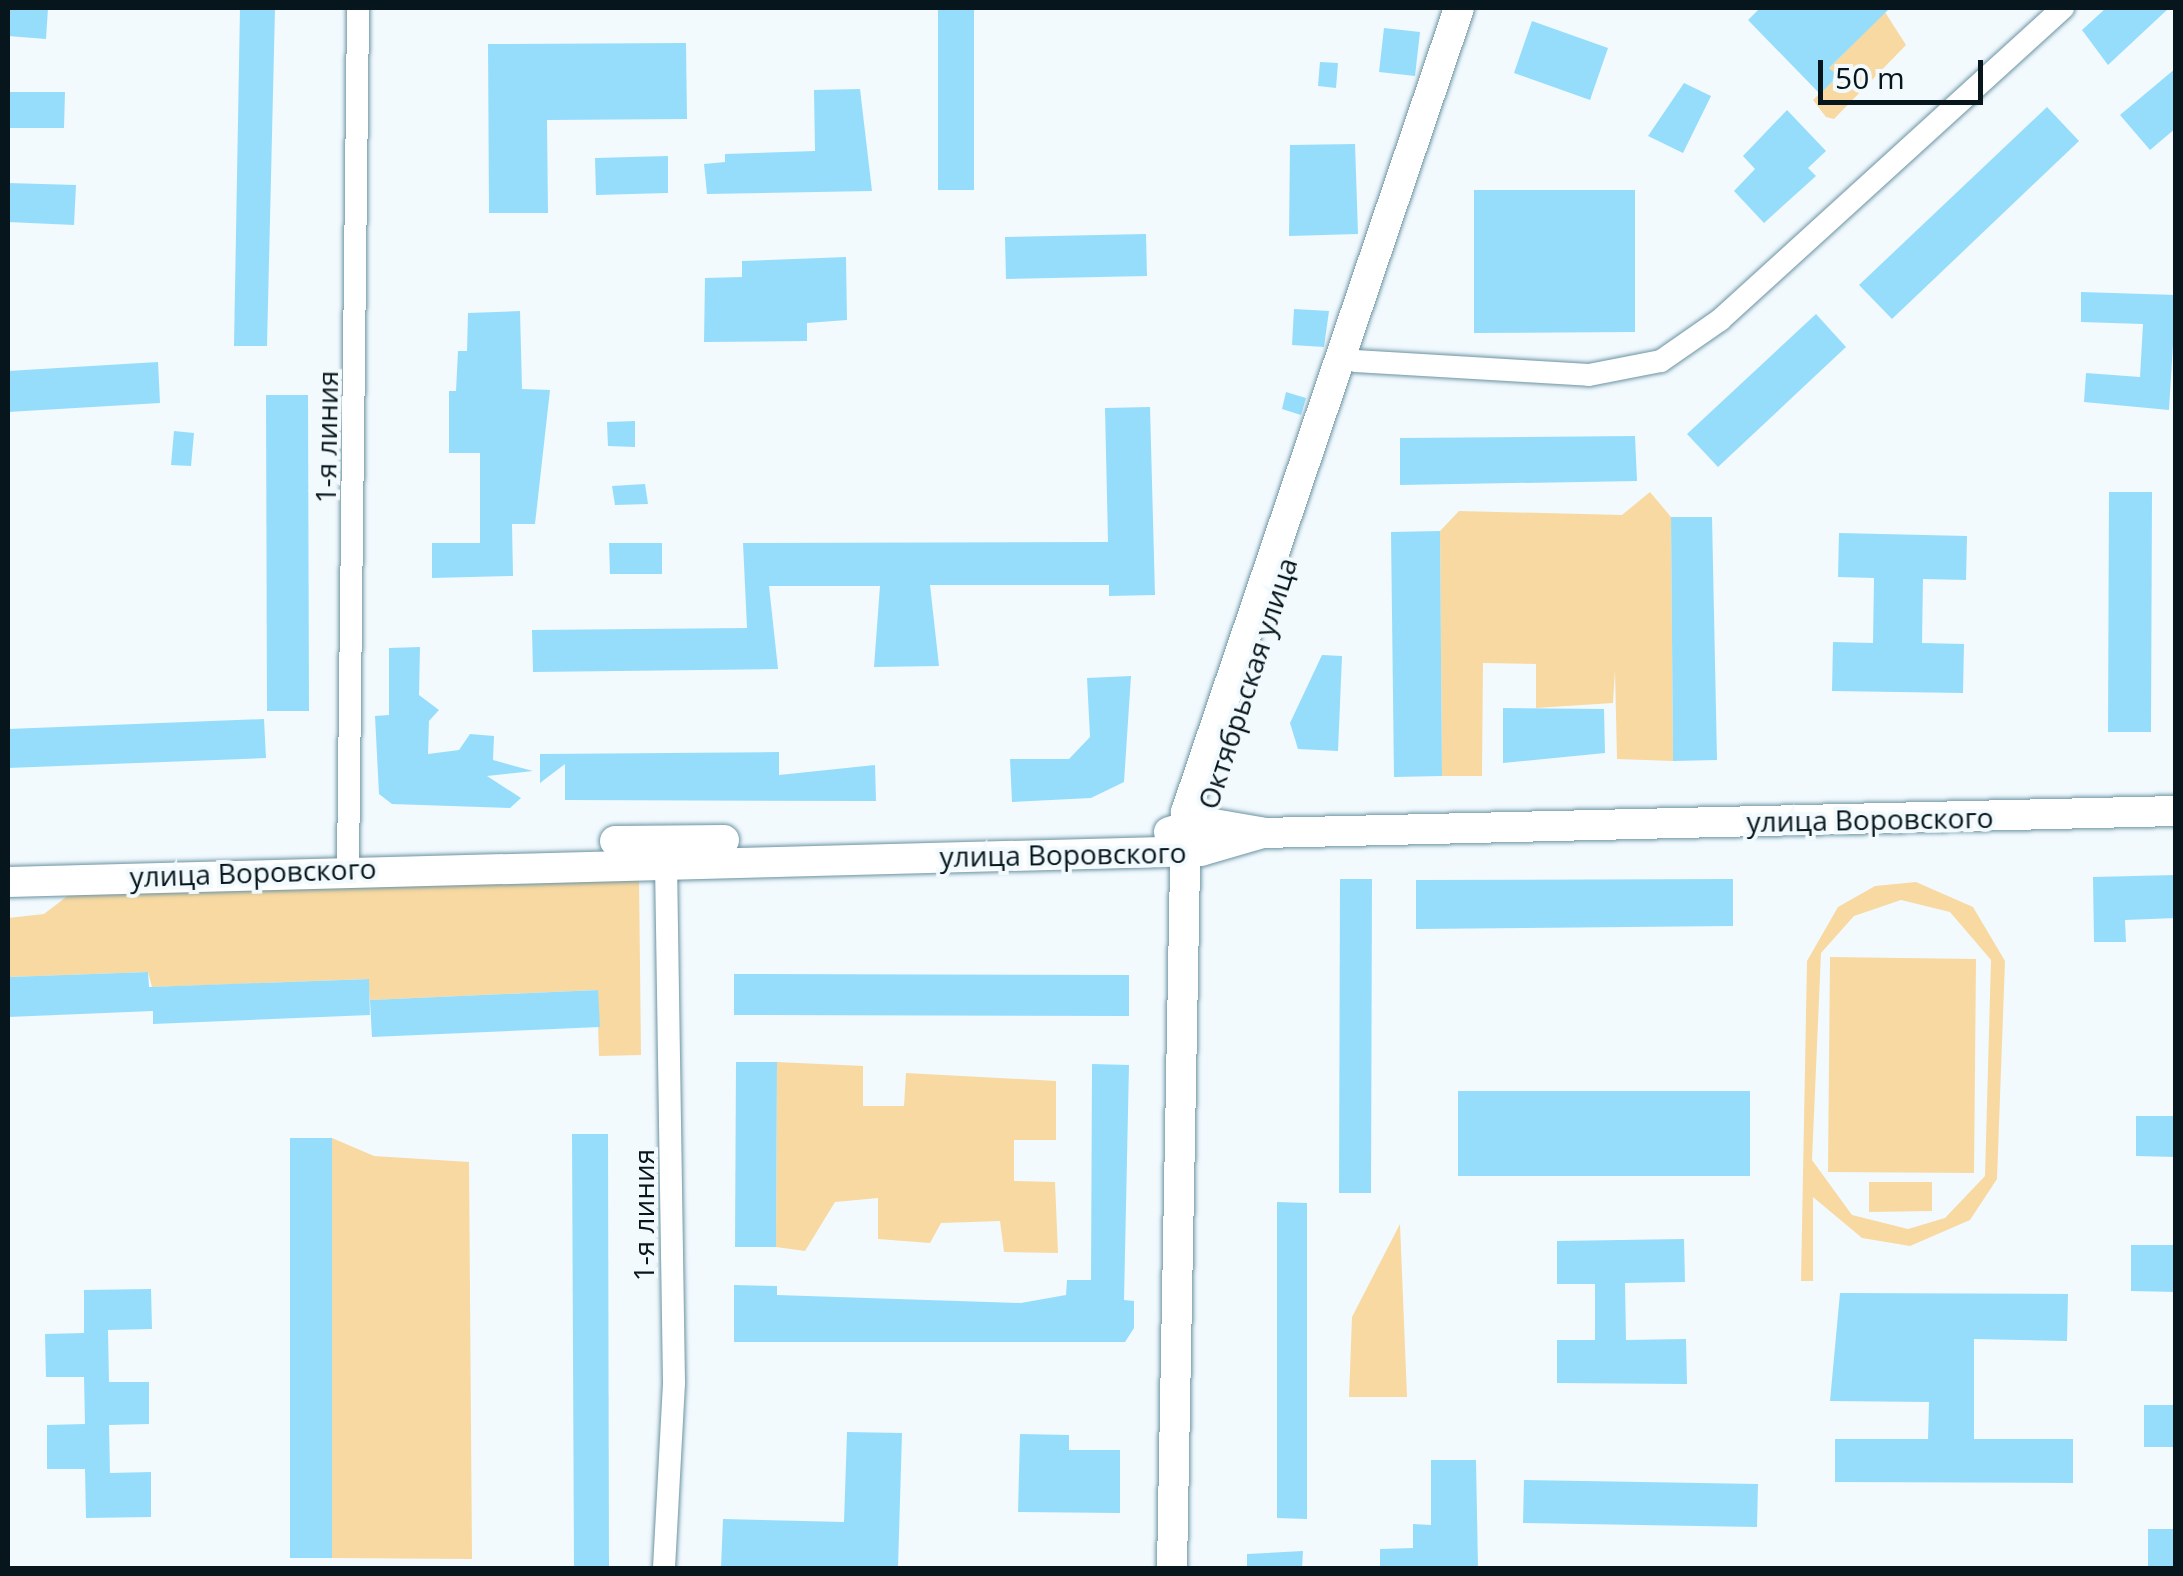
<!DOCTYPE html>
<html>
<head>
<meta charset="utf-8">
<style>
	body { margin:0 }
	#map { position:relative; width:2183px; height:1576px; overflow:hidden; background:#f2fafe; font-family:"Open Sans",sans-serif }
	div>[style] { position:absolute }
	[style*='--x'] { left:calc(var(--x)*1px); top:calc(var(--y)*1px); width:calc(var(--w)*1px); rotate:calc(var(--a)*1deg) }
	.green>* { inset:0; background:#f8d9a1 }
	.building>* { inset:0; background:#96ddfb }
	.roads { filter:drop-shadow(0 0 2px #6b93a3) drop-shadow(0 0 2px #6b93a3) }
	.street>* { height:22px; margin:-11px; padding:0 11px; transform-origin:11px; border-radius:11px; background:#fff }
	.secondary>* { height:30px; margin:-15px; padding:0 15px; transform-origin:15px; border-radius:15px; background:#fff }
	span { translate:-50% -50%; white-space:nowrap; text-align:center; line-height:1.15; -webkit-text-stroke:8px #f2fafe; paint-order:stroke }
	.street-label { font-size:28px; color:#06161c }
	.frame { position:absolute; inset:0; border:10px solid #06161c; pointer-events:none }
	.scale { position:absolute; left:1818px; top:60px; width:165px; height:45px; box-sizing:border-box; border:5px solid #06161c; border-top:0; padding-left:12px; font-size:30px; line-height:35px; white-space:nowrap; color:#06161c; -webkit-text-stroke:8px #f2fafe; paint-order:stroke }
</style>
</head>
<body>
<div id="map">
	<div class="green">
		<i style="clip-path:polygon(1885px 12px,1906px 45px,1834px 119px,1826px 117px,1813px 100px,1837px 77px,1829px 68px)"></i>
		<i style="clip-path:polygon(1650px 492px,1671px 517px,1673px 761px,1617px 759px,1615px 670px,1613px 703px,1536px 708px,1536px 664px,1483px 663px,1482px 776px,1442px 776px,1440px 531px,1459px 511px,1622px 515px)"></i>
		<i style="clip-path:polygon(639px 877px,641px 1055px,599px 1056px,597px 990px,370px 1000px,368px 979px,152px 987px,148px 972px,8px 977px,8px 918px,44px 914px,78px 888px)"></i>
		<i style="clip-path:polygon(evenodd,1916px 882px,1973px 907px,2005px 961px,1997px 1179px,1970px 1220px,1910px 1246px,1862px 1238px,1813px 1197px,1813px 1281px,1801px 1281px,1807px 961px,1838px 907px,1875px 886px,1916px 882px,1901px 900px,1950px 912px,1991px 960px,1985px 1176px,1945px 1218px,1908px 1229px,1852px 1215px,1812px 1160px,1821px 953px,1854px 916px,1901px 900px)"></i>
		<i style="clip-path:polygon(1830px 957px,1976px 959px,1974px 1173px,1828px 1172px)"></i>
		<i style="clip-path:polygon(777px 1062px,863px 1066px,863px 1106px,904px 1106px,906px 1073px,1056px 1081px,1056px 1140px,1014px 1140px,1014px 1181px,1055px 1182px,1058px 1253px,1004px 1252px,1000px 1221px,941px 1223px,930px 1243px,878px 1239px,878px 1198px,835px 1202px,805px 1251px,776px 1247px)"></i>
		<i style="clip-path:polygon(332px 1138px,374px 1156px,469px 1162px,472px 1559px,332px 1558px)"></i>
		<i style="clip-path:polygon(1869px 1182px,1932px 1182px,1932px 1211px,1869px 1212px)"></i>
		<i style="clip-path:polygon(1400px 1224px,1407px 1397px,1349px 1397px,1352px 1317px)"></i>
	</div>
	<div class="building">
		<i style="clip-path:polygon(8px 8px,48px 8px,46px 39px,8px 36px)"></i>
		<i style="clip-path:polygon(240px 8px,275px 8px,267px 346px,234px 346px)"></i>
		<i style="clip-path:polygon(938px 8px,974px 8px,974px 190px,938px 190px)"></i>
		<i style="clip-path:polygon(1760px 8px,1890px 8px,1829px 68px,1838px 76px,1820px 94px,1748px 20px)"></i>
		<i style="clip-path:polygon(2106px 8px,2169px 8px,2108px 65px,2082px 30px)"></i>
		<i style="clip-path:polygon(1532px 21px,1608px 48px,1590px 100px,1514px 73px)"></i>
		<i style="clip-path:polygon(1384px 28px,1420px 32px,1415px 76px,1379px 72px)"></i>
		<i style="clip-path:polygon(686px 43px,687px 119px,547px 120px,548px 213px,489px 213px,488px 44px)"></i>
		<i style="clip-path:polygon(1320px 62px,1338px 63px,1336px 88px,1318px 86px)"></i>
		<i style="clip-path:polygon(2176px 68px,2176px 128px,2150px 150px,2120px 115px)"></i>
		<i style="clip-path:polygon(1684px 83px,1711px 96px,1683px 153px,1648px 136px)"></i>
		<i style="clip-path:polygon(860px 89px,872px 191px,707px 194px,704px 164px,725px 162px,725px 154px,815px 151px,814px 90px)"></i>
		<i style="clip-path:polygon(8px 92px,65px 92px,64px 128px,8px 128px)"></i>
		<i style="clip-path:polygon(2047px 107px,2079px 141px,1892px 319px,1859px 285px)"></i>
		<i style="clip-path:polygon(1787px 110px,1826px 151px,1808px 168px,1816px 176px,1764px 223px,1734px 191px,1755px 169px,1743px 156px)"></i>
		<i style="clip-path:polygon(1355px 144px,1358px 234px,1289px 236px,1290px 145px)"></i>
		<i style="clip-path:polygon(668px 156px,668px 193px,596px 195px,595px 158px)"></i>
		<i style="clip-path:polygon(8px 183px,76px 185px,74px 225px,8px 222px)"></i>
		<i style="clip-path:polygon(1474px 190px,1635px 190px,1635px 332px,1474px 333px)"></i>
		<i style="clip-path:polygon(1146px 234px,1147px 276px,1006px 279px,1005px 237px)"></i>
		<i style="clip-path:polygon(846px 257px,847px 320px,807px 323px,807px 341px,704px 342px,705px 278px,742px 277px,742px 261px)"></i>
		<i style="clip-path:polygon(2081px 292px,2176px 295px,2169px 410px,2084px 402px,2086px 373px,2140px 377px,2143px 324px,2081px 322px)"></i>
		<i style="clip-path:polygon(1294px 309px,1329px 311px,1324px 347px,1292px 345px)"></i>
		<i style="clip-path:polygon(520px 311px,522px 389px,550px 390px,535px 524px,512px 524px,513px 576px,432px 578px,432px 543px,480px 543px,480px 453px,449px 453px,449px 391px,456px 391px,458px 351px,467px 351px,468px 313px)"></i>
		<i style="clip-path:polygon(1816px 314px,1846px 347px,1718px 467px,1687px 434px)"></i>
		<i style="clip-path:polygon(158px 362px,160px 403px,8px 412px,8px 371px)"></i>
		<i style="clip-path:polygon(1286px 392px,1306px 398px,1301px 415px,1282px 409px)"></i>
		<i style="clip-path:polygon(266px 395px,308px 395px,309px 711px,267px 711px)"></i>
		<i style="clip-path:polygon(1150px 407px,1155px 595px,1109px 596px,1109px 585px,930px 585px,939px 666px,874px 667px,880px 586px,769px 586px,778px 669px,533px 672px,532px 630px,747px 628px,743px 543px,1108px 542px,1105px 408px)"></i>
		<i style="clip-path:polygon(635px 421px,635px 447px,608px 446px,607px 422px)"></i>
		<i style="clip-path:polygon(174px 431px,194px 433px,191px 466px,171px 465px)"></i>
		<i style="clip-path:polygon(1635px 436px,1637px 481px,1400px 485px,1400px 438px)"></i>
		<i style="clip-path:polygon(645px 484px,648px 504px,615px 505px,612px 486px)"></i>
		<i style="clip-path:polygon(2109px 492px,2152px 492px,2151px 732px,2108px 732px)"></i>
		<i style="clip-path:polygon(1671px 517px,1712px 517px,1717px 760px,1673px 761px)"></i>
		<i style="clip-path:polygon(1440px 531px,1442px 776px,1394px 777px,1391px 532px)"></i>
		<i style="clip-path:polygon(1839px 533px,1967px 536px,1966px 580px,1923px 579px,1922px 643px,1964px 644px,1963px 693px,1832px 691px,1833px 642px,1873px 643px,1874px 578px,1838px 577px)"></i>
		<i style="clip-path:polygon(609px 543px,662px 543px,662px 574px,610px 574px)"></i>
		<i style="clip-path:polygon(420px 647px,419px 695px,439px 710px,429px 721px,428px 754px,459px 750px,470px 734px,494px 736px,493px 760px,533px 771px,487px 776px,521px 798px,510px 808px,392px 804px,379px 794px,375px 716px,389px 715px,389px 648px)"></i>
		<i style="clip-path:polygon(1322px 655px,1342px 656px,1338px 751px,1298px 749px,1290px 723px)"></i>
		<i style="clip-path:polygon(1131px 676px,1124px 782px,1091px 798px,1012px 802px,1010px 759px,1069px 759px,1090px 737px,1087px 678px)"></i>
		<i style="clip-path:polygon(1503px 708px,1604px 709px,1605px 753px,1503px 763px)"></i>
		<i style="clip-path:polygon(264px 719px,266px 758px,8px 768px,8px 729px)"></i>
		<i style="clip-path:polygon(779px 752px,779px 775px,875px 765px,876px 801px,565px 800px,565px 764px,540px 783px,540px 754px)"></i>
		<i style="clip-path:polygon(2176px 875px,2176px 918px,2125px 920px,2126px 942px,2094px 942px,2093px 877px)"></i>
		<i style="clip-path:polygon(1340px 879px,1372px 879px,1371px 1193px,1339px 1193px)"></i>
		<i style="clip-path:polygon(1733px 879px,1733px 926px,1416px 929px,1416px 880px)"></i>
		<i style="clip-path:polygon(148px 972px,149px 987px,369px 979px,370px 1015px,153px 1024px,153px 1011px,8px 1017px,8px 977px)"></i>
		<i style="clip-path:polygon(734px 974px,1129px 975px,1129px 1016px,734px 1015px)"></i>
		<i style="clip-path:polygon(598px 990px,600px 1027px,372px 1037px,370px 1000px)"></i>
		<i style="clip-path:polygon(736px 1062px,777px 1062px,776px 1247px,735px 1247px)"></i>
		<i style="clip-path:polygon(1092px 1064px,1129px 1065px,1124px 1300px,1134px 1301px,1134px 1328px,1125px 1342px,734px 1342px,734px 1285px,777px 1286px,777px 1295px,1021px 1303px,1066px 1295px,1067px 1280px,1091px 1280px)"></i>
		<i style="clip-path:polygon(1458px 1091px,1750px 1091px,1750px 1176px,1458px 1176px)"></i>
		<i style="clip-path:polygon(2136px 1116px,2176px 1116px,2176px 1157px,2136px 1156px)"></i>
		<i style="clip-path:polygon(572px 1134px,608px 1134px,609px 1568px,574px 1568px)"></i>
		<i style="clip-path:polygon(290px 1138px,332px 1138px,332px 1558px,290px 1558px)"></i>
		<i style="clip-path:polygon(1277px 1202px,1307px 1203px,1307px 1519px,1277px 1518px)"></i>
		<i style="clip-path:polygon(1684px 1239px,1685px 1282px,1625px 1283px,1626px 1340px,1686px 1339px,1687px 1384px,1557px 1383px,1557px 1340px,1595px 1340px,1595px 1284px,1557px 1284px,1557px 1241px)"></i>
		<i style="clip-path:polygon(2131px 1245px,2176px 1245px,2176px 1292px,2131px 1291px)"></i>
		<i style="clip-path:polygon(151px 1289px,152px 1329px,108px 1330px,109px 1382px,149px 1382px,149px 1424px,109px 1425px,110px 1473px,151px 1472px,151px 1517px,86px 1518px,85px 1469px,47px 1469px,47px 1425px,85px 1424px,84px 1377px,46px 1377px,45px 1334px,84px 1333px,84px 1290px)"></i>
		<i style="clip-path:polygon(1840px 1293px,2068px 1294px,2067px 1341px,1974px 1339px,1974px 1439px,2073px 1439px,2073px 1483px,1835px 1482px,1835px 1439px,1928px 1439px,1929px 1402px,1830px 1401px)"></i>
		<i style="clip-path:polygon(2144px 1405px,2176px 1405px,2176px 1447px,2144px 1447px)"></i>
		<i style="clip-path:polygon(847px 1432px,902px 1433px,898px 1568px,721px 1568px,723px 1519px,844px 1522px)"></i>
		<i style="clip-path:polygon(1020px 1434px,1069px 1435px,1069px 1450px,1120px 1450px,1120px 1513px,1018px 1512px)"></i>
		<i style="clip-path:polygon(1431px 1460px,1476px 1460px,1478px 1568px,1380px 1568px,1380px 1549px,1413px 1548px,1413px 1524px,1431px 1525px)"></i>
		<i style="clip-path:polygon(1524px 1480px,1758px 1484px,1757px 1527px,1523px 1523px)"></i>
		<i style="clip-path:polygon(2148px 1529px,2176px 1529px,2176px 1568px,2148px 1568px)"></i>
		<i style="clip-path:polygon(1303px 1551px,1302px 1568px,1247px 1568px,1247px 1554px)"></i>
	</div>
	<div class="roads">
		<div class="street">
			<i style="--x:1355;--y:361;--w:234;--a:3.4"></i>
			<i style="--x:1589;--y:375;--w:73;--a:-11"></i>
			<i style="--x:1661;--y:361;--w:72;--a:-34.8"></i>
			<i style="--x:1720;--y:320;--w:464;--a:-42.3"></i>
			<i style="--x:348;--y:867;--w:859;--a:-89.33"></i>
			<i style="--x:664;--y:1568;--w:185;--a:-86.9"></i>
			<i style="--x:674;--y:1383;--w:521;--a:-90.88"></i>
		</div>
		<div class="secondary">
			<i style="--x:1169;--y:832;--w:34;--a:-17"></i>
			<i style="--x:1202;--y:822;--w:59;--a:9.8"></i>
			<i style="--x:615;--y:841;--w:109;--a:-0.5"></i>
			<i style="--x:8;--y:882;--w:1193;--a:-1.49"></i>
			<i style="--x:1201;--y:851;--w:65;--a:-16.2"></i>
			<i style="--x:1263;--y:833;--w:913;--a:-1.38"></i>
			<i style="--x:1172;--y:1568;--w:756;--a:-88.94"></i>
			<i style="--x:1186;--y:812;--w:849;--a:-71.24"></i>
		</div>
	</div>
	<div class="street-label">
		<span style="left:326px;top:437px;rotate:-89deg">1-я линия</span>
		<span style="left:1247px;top:683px;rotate:-72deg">Октябрьская улица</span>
		<span style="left:1870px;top:819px;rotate:-1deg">улица Воровского</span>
		<span style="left:1063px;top:854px;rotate:-1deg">улица Воровского</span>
		<span style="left:253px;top:872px;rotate:-2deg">улица Воровского</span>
		<span style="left:643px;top:1215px;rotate:-90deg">1-я линия</span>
	</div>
	<div class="frame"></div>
	<div class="scale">50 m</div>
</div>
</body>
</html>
